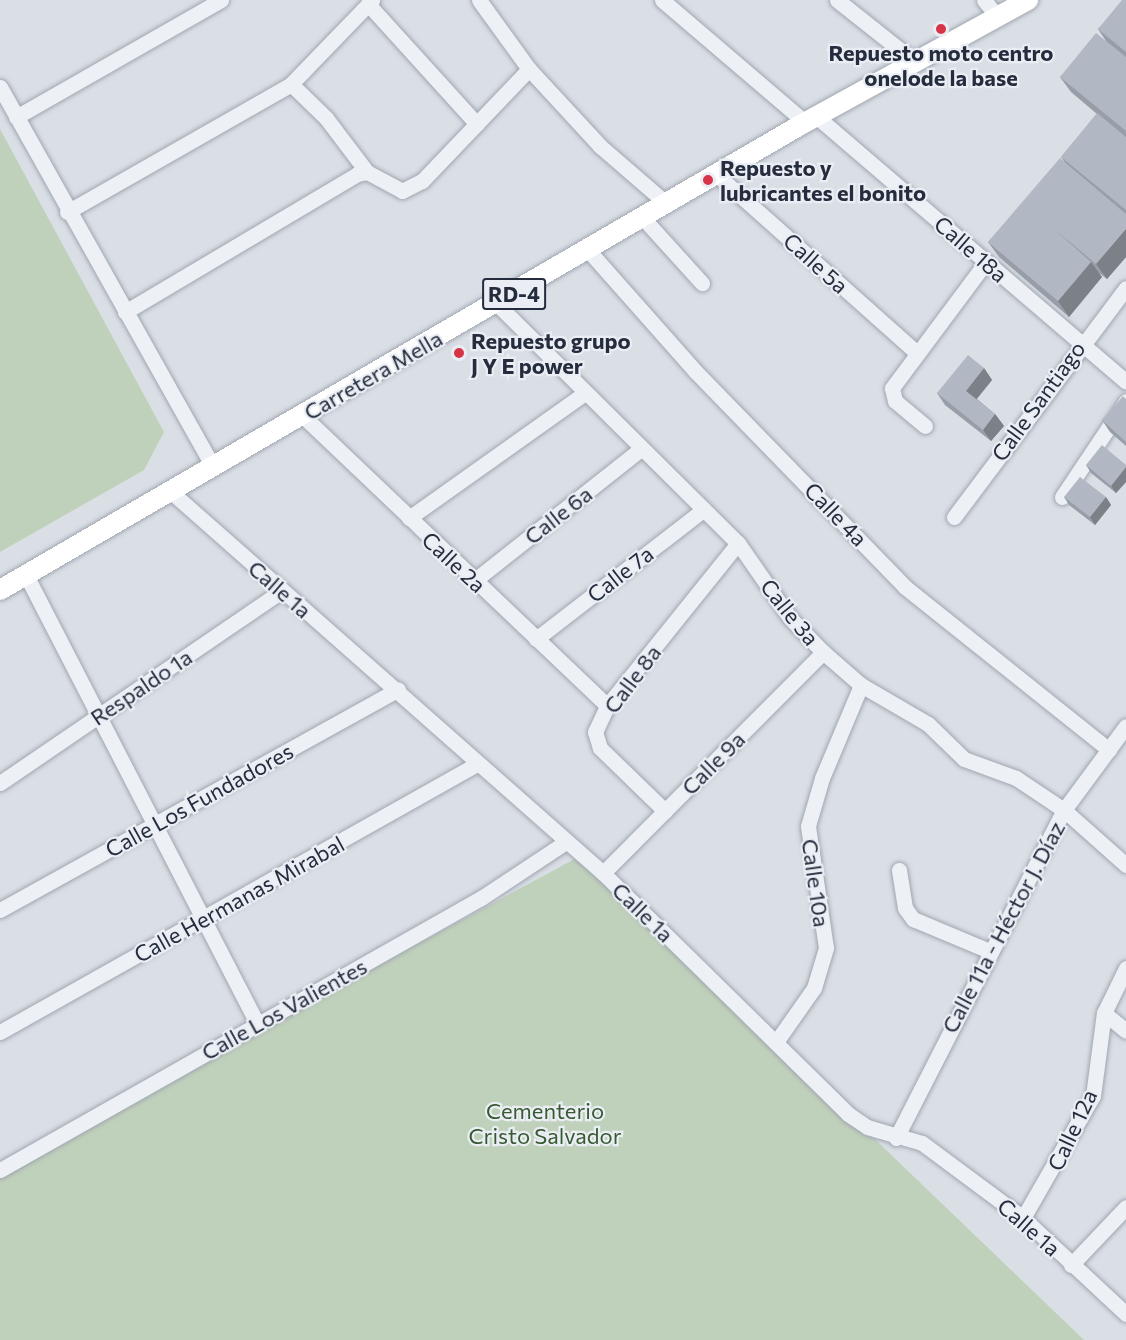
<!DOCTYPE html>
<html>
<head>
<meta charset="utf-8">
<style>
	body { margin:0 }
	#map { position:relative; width:1126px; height:1340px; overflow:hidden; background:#dadfe6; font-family:Commissioner,sans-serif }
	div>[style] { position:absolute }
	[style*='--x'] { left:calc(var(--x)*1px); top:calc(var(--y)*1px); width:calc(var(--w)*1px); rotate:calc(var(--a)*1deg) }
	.green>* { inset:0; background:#c0d1bb }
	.roads { filter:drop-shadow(0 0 2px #a0a6b0) drop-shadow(0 0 2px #a0a6b0) }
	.minor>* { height:15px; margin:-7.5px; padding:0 7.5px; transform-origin:7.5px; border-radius:7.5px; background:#edf0f5 }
	.major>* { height:20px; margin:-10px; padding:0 10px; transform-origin:10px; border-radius:10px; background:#fff }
	.wall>* { inset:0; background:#989ea8 }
	.shaded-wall>* { inset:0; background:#7c8188 }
	.building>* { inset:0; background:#b1b8c3 }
	.dots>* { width:16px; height:16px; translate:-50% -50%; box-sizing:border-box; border:3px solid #eaeef4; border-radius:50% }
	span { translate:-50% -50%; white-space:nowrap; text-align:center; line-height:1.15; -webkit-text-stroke:4.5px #eaeef4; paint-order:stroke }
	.shield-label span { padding:2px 4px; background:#eaeef4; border:2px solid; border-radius:4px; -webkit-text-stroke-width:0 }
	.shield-label { font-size:21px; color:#242c3d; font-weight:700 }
	.poi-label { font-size:22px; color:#242c3d; font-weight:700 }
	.left { translate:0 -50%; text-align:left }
	.street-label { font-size:22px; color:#242c3d }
	.park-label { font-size:22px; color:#375a30 }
</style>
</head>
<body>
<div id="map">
	<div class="green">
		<i style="clip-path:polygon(0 129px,164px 432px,144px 470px,0 552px)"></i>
		<i style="clip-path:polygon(580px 856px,1084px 1340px,0 1340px,0 1171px)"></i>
	</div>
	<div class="roads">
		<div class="minor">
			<i style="--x:479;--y:0;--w:85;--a:54.1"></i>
			<i style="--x:529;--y:69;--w:105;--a:47.3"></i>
			<i style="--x:600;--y:146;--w:89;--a:40.9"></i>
			<i style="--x:662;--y:0;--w:188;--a:40.5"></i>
			<i style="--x:837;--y:0;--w:98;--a:38.4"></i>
			<i style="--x:984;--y:0;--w:21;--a:51"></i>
			<i style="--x:368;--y:4;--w:162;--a:47.8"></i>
			<i style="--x:291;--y:84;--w:49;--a:44.2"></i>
			<i style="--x:326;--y:118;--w:68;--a:52.8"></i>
			<i style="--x:0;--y:87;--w:436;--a:60.7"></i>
			<i style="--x:816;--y:116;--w:408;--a:40.6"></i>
			<i style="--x:16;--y:117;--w:236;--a:-29.7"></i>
			<i style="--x:716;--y:174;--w:269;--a:41.7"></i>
			<i style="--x:67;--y:212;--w:258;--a:-29.7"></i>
			<i style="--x:291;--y:84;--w:117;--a:-46"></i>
			<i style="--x:643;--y:218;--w:88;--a:47.8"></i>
			<i style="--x:588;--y:250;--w:163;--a:48.5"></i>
			<i style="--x:696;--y:372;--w:300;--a:45.8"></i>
			<i style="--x:905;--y:587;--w:261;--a:38.6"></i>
			<i style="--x:497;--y:304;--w:339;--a:44.8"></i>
			<i style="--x:738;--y:543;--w:91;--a:55.3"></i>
			<i style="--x:790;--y:618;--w:47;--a:45.9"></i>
			<i style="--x:823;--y:652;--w:50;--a:41"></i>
			<i style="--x:861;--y:685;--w:78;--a:30.2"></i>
			<i style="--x:928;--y:724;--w:50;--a:44.2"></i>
			<i style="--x:964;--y:759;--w:55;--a:20.1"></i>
			<i style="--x:1016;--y:778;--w:58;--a:33.7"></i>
			<i style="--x:1064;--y:810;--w:83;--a:41.6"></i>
			<i style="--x:125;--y:312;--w:270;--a:-30.7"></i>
			<i style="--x:357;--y:174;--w:10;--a:-11"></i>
			<i style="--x:367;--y:172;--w:40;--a:28"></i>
			<i style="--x:402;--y:191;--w:22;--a:-27"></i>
			<i style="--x:422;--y:181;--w:155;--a:-46.3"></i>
			<i style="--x:303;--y:416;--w:420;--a:43.6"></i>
			<i style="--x:925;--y:426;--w:39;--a:-140"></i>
			<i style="--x:895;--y:401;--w:13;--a:-103"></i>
			<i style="--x:892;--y:388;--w:157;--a:-53.3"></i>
			<i style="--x:169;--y:490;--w:579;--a:41.43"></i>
			<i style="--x:603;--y:873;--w:344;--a:44.5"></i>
			<i style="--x:848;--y:1114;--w:23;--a:34"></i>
			<i style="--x:867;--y:1127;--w:57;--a:16.2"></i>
			<i style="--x:922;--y:1143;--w:126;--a:36.6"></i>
			<i style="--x:1023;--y:1218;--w:141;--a:43"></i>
			<i style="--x:1062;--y:497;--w:115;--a:-56.3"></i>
			<i style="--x:954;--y:517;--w:286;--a:-53.1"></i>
			<i style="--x:409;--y:518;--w:216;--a:-35.4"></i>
			<i style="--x:26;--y:575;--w:506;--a:62.73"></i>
			<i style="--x:475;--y:580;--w:211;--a:-38.3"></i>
			<i style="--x:536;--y:639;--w:212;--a:-37.7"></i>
			<i style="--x:0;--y:783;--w:340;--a:-34.3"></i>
			<i style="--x:665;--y:811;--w:91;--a:-135.9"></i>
			<i style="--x:600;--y:748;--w:17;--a:-107"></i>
			<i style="--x:595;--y:732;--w:29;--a:-65"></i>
			<i style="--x:607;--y:706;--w:209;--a:-51.2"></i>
			<i style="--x:899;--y:870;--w:38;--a:81"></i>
			<i style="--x:905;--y:908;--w:14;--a:54"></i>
			<i style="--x:913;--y:919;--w:80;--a:22.7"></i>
			<i style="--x:603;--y:873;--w:312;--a:-45.1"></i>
			<i style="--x:0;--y:910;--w:455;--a:-29"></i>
			<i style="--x:1104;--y:1013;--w:28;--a:39"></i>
			<i style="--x:0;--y:1032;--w:547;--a:-29.33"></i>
			<i style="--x:776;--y:1042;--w:66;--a:-54.9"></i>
			<i style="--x:814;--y:988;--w:42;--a:-73.3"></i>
			<i style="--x:826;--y:948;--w:123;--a:-98.4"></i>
			<i style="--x:808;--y:826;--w:50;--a:-73.7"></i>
			<i style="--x:822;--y:778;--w:101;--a:-67.2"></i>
			<i style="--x:896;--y:1138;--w:369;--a:-62.9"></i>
			<i style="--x:1064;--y:810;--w:104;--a:-53.6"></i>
			<i style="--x:0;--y:1170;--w:553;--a:-29.49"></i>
			<i style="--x:481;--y:898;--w:100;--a:-33.5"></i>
			<i style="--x:1023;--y:1218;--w:141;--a:-60.2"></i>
			<i style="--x:1093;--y:1096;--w:84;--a:-82.5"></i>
			<i style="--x:1104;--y:1013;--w:50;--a:-63.9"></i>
			<i style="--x:1071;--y:1265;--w:80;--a:-46.5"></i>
		</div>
		<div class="major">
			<i style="--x:0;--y:590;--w:922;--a:-30.15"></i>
			<i style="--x:797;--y:127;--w:264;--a:-28.8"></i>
		</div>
	</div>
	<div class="wall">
		<i style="clip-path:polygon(1126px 0,1126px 257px,1107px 279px,1099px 273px,1102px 277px,1069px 317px,999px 257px,988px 242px,1066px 164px,1061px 157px,1097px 114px,1071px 92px,1060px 77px,1106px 41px,1098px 29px)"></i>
		<i style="clip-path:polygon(984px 368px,992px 380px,977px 399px,995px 414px,1004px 426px,991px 441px,945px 405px,937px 393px)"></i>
		<i style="clip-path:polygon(1126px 399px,1126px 446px,1110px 432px,1102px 420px)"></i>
		<i style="clip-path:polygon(1086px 465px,1126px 465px,1126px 482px,1116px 493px,1091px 473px)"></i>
		<i style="clip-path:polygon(1064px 497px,1106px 497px,1111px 505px,1095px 525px,1069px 505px)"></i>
	</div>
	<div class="shaded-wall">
		<i style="clip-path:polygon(1126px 229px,1126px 257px,1107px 279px,1096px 264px)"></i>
		<i style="clip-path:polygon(1091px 262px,1102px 277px,1069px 317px,1058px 301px)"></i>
		<i style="clip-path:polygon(984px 368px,992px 380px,974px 402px,966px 391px)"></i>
		<i style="clip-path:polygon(995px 414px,1004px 426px,991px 441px,983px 430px)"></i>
		<i style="clip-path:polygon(1126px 467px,1126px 482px,1116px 493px,1111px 486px)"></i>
		<i style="clip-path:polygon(1106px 497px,1111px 505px,1095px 525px,1090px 517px)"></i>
	</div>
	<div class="building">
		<i style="clip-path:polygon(1122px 0,1126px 0,1126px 52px,1098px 29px)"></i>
		<i style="clip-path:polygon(1096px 33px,1126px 57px,1126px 131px,1060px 77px)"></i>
		<i style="clip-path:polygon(1097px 113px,1126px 137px,1126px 210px,1061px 157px)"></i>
		<i style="clip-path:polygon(1060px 158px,1126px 214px,1126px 229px,1096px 264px,1053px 228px,1091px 262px,1058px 301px,988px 242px)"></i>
		<i style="clip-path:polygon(968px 355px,984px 368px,966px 391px,995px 414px,983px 430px,937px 393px)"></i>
		<i style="clip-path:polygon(1123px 396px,1126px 399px,1126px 442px,1102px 420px)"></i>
		<i style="clip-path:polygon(1102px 445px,1126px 465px,1126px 467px,1111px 486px,1086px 465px)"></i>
		<i style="clip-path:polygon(1080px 477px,1106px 497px,1090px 517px,1064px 497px)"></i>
	</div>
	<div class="dots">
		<i style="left:941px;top:29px;background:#d73447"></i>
		<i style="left:708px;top:180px;background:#d73447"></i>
		<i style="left:459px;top:353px;background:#d73447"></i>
	</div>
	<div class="shield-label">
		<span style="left:514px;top:294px">RD-4</span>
	</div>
	<div class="poi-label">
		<span style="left:941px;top:65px">Repuesto moto centro<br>onelode la base</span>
		<span class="left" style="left:720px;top:180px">Repuesto y<br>lubricantes el bonito</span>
		<span class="left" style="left:471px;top:353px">Repuesto grupo<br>J Y E power</span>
	</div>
	<div class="street-label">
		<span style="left:971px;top:249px;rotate:41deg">Calle 18a</span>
		<span style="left:816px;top:263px;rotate:42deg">Calle 5a</span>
		<span style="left:373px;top:375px;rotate:-30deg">Carretera Mella</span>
		<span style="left:1038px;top:401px;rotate:-54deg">Calle Santiago</span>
		<span style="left:836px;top:514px;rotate:46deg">Calle 4a</span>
		<span style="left:558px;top:515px;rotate:-38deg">Calle 6a</span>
		<span style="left:454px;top:562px;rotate:43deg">Calle 2a</span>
		<span style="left:620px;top:574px;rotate:-38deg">Calle 7a</span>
		<span style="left:280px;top:589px;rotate:41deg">Calle 1a</span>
		<span style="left:790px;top:612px;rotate:51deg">Calle 3a</span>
		<span style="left:632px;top:679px;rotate:-53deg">Calle 8a</span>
		<span style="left:141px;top:687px;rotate:-34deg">Respaldo 1a</span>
		<span style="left:713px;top:763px;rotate:-45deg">Calle 9a</span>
		<span style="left:199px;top:800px;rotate:-29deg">Calle Los Fundadores</span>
		<span style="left:816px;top:883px;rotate:82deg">Calle 10a</span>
		<span style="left:239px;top:899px;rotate:-29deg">Calle Hermanas Mirabal</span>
		<span style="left:643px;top:912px;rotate:44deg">Calle 1a</span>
		<span style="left:1003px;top:927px;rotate:-62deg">Calle 11a - Héctor J. Díaz</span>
		<span style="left:284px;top:1009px;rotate:-29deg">Calle Los Valientes</span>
		<span style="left:1072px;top:1130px;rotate:-65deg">Calle 12a</span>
		<span style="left:1029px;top:1227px;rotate:41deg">Calle 1a</span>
	</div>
	<div class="park-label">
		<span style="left:545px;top:1123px">Cementerio<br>Cristo Salvador</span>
	</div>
</div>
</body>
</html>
